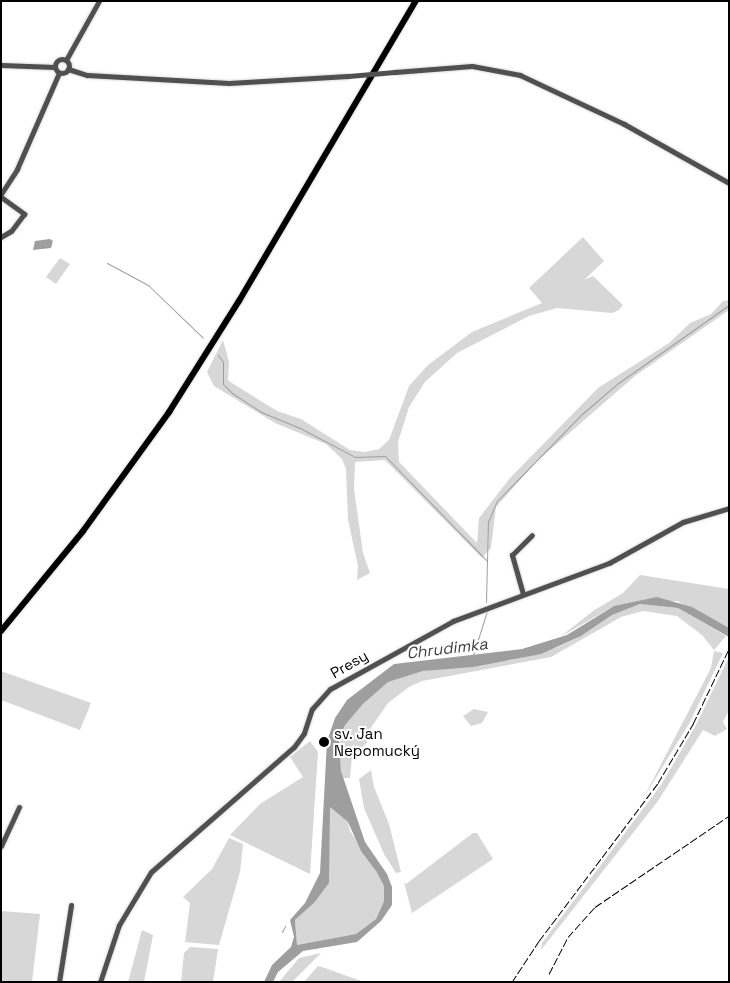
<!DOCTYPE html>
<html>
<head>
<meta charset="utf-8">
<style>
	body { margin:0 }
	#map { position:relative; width:730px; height:983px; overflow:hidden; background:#fff; font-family:"Space Grotesk",sans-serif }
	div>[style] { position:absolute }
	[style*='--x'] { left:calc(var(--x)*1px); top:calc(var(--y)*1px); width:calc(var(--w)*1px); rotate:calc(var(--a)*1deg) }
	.green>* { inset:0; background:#d7d7d7 }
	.water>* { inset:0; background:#9e9e9e }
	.stream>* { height:1px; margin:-0.5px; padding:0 0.5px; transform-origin:0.5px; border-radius:0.5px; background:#9e9e9e }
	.roads { filter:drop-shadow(0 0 1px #dbdbdb) drop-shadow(0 0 1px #dbdbdb) }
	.minor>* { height:5px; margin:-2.5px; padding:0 2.5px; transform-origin:2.5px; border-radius:2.5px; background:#505050 }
	.minor>.ring { margin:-2.5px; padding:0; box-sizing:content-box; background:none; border:5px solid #505050; border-radius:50% }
	.major>* { height:6px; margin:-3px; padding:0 3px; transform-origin:3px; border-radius:3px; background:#000 }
	.rail>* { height:1px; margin-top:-0.5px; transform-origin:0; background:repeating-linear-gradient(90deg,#000 0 8px,transparent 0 10.5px) }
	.minor-bridge>* { height:5px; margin:-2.5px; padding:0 2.5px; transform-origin:2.5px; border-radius:2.5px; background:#505050 }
	.dots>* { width:14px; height:14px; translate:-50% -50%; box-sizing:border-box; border:2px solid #fff; border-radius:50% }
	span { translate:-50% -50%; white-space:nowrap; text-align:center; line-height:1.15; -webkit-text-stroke:4px #fff; paint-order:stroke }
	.street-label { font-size:15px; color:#000 }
	.poi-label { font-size:15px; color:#000 }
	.left { translate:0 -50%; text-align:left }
	.water-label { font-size:16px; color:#3f3f3f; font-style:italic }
	.frame { position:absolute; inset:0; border:2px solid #000; pointer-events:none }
</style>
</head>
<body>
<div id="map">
	<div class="green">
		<i style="clip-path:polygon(583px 237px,604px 261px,584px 280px,593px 276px,623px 305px,619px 310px,612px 313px,557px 308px,529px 316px,457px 353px,425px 382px,409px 407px,398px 442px,399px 462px,477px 543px,479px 518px,510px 478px,598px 388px,669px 343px,690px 323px,711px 314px,723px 301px,729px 300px,729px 310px,635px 376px,536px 462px,496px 507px,491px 548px,482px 558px,385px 460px,355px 462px,354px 489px,363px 553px,370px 573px,357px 580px,358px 566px,348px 520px,346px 469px,342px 459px,326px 444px,275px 423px,214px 386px,207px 372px,223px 340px,229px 362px,228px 380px,232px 383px,277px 411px,301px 419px,350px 450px,365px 452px,379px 449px,389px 440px,409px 386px,428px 365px,472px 332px,542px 303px,529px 288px)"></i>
		<i style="clip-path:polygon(60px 258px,70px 264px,56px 284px,46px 277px)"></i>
		<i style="clip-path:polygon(640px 575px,729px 589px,729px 628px,677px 601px,614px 606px,560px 637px,593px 611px,623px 593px)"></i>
		<i style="clip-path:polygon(640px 604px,678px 608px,726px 636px,714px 650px,702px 635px,677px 616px,643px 611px,621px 617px,551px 657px,422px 681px,409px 687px,388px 703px,370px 729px,367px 743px,361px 748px,353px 745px,350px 778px,342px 778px,339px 746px,344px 725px,363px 704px,387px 682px,423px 671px,511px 660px,558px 647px,581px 636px,612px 615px)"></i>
		<i style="clip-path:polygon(714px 651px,723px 653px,690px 722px,643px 799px,711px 668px)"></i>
		<i style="clip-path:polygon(728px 659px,729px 710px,723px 722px,727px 729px,715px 736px,703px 730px,658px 801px,541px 950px,542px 943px,661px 785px,696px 725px)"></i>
		<i style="clip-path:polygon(1px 671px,91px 703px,80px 730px,1px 700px)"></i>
		<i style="clip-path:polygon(474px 709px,488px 712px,482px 723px,471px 726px,463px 716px)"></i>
		<i style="clip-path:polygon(310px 741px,318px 752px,310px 874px,230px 835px,260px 804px,303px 777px,290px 757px)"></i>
		<i style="clip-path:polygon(371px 770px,374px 787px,389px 824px,401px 872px,396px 873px,384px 854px,364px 808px,359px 779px)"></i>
		<i style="clip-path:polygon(329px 806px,348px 822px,350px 831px,376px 871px,384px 886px,384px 901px,376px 919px,356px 934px,297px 945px,295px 920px,314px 903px,329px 883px)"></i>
		<i style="clip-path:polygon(473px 833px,477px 833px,493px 859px,412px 913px,404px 882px,406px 884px)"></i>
		<i style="clip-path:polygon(229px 838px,243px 844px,240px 872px,219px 945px,185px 942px,190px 903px,183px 897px,212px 869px)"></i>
		<i style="clip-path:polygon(1px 911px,40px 914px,32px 982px,1px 982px)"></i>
		<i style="clip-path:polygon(142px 930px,153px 935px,144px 982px,128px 982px)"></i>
		<i style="clip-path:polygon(190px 947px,218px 949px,213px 982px,181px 982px,184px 953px)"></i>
		<i style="clip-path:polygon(321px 953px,292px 982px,279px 982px,299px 958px)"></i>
		<i style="clip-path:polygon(318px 966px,322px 967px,364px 982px,304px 982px)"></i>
	</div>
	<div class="water">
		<i style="clip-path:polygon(50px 239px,53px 241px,51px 248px,33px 250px,35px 241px)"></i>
		<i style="clip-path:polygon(evenodd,657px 597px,692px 607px,729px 628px,729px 637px,678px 608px,640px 604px,612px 615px,581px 636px,541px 654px,473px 667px,423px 671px,388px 682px,363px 704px,345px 725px,339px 739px,341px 771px,365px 842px,387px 874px,392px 887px,392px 905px,381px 921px,357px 942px,303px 951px,278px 972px,273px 982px,264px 982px,272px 965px,291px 947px,294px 937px,290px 920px,305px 903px,320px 873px,327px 741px,335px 718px,347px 700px,394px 664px,522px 649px,567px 635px,614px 606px,657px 597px,330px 807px,348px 822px,361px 851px,376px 871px,384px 886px,384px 901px,376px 919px,356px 934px,297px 945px,295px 920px,314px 903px,329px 883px,330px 807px)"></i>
	</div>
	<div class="stream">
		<i style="--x:107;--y:263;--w:47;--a:28.2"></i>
		<i style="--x:148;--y:285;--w:76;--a:43.9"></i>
		<i style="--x:218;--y:355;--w:9;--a:54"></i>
		<i style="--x:223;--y:362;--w:22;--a:90"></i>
		<i style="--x:223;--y:384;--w:13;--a:45"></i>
		<i style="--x:232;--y:393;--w:35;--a:33"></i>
		<i style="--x:261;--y:412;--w:42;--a:22.3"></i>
		<i style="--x:300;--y:428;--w:62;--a:27.8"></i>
		<i style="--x:355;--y:457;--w:30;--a:-2"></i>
		<i style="--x:385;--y:456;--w:146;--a:45.8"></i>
		<i style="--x:486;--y:602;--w:80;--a:-88.6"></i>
		<i style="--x:488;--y:522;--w:23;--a:-67"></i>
		<i style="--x:497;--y:501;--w:122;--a:-45.7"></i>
		<i style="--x:582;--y:414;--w:46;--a:-40.6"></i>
		<i style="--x:617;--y:384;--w:137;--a:-35.2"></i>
		<i style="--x:472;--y:658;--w:49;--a:-72.3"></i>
		<i style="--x:282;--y:932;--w:7;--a:-63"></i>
	</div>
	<div class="roads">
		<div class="minor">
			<i class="ring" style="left:55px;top:59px;width:9px;height:9px"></i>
			<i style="--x:66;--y:60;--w:68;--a:-60.8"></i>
			<i style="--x:1;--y:65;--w:54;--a:2.1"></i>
			<i style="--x:68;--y:69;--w:20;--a:18"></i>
			<i style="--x:87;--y:75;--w:142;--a:3.2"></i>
			<i style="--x:229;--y:83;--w:119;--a:-3.4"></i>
			<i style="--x:395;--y:72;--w:77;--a:-4.5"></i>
			<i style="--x:472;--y:66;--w:49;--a:10.6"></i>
			<i style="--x:520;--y:75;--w:115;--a:25.2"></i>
			<i style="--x:624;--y:124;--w:120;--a:29.3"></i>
			<i style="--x:1;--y:194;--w:30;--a:-57"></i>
			<i style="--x:17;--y:169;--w:105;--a:-66.4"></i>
			<i style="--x:1;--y:197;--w:29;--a:36"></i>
			<i style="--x:24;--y:214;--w:21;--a:127"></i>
			<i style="--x:11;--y:231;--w:12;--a:149"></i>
			<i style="--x:523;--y:594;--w:41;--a:-105.8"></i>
			<i style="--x:512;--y:555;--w:28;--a:-45"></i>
			<i style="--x:1;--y:846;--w:43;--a:-65.2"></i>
			<i style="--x:59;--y:982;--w:78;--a:-81.1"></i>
			<i style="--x:100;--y:982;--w:60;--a:-71.6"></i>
			<i style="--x:119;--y:925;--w:62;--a:-58.9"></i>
			<i style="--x:151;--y:872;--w:190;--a:-41.2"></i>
			<i style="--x:294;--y:747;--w:17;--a:-54"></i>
			<i style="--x:304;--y:733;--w:25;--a:-72"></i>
			<i style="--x:312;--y:709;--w:27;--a:-48"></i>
			<i style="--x:330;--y:689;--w:141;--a:-28.9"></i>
			<i style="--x:453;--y:621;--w:166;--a:-20.4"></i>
			<i style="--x:609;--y:563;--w:85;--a:-29"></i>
			<i style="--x:683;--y:522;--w:48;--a:-16.9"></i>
		</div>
		<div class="major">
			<i style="--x:1;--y:631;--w:129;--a:-50.6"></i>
			<i style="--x:83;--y:531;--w:147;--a:-54.1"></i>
			<i style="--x:169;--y:412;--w:131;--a:-57.8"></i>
			<i style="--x:239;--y:301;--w:348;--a:-59.5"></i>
		</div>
	</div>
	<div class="rail">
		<i style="--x:549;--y:974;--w:42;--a:-62.8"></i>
		<i style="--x:568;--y:937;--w:40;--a:-48"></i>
		<i style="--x:595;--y:907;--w:162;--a:-34.2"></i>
		<i style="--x:512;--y:982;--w:49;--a:-56.6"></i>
		<i style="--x:539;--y:941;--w:198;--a:-53"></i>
		<i style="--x:658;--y:783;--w:69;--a:-59.3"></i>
		<i style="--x:693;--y:724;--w:83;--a:-64.4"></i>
	</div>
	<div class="minor-bridge">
		<i style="--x:348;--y:76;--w:47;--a:-4.9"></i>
	</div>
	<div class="dots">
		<i style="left:324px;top:742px;background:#000"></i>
	</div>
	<div class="street-label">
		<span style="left:349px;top:664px;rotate:-30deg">Presy</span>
	</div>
	<div class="poi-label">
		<span class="left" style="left:334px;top:742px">sv. Jan<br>Nepomucký</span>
	</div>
	<div class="water-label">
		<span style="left:447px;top:649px;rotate:-7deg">Chrudimka</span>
	</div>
	<div class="frame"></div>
</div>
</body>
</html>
